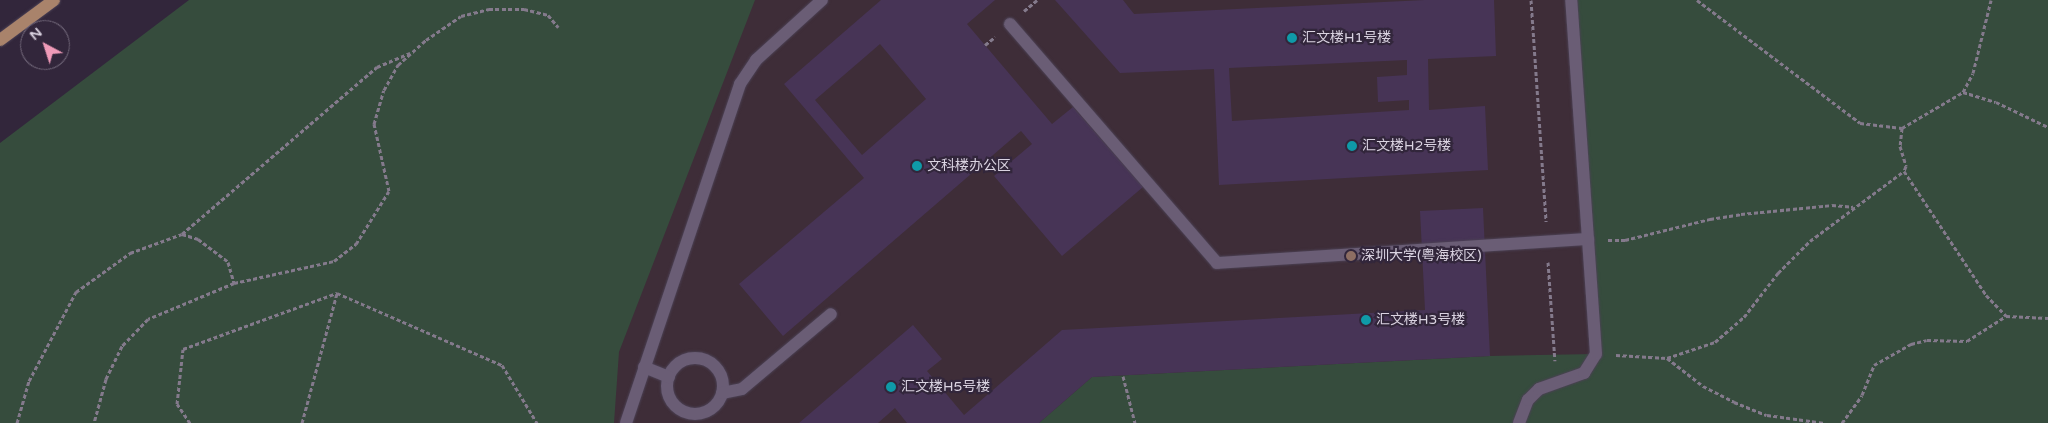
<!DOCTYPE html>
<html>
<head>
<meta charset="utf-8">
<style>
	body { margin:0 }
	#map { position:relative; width:2048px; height:423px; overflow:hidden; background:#32263b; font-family:"Varela Round","Noto Sans SC",sans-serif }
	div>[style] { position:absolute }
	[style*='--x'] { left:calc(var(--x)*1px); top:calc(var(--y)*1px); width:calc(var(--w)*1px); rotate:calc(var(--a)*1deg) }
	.education>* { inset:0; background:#3e2d38 }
	.green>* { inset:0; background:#364c3d }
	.building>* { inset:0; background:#473456 }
	.path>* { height:3px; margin-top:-1.5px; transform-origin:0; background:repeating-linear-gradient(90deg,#847a8c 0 4px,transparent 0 6.5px) }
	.roads { filter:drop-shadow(0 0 1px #4b4154) drop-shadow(0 0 1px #4b4154) }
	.service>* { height:12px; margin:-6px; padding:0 6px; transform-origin:6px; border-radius:6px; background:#6a5d75 }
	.service>.ring { margin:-6px; padding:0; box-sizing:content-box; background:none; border:12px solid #6a5d75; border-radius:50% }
	.pedestrian>* { height:12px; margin:-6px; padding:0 6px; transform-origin:6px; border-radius:6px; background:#6a5d75 }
	.minor>* { height:12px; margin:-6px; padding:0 6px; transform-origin:6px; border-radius:6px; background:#6a5d75 }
	.primary>* { height:12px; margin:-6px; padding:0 6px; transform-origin:6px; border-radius:6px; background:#a9836b }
	.dots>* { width:14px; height:14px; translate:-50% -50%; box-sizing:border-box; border:2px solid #32263b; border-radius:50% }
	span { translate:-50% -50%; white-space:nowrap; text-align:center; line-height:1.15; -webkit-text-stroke:4.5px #32263b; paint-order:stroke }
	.poi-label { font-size:14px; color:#dad3e1 }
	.left { translate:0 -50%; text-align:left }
	.north { position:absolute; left:20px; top:20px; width:50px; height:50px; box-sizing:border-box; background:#32263b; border:1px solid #756b7d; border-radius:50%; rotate:320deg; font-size:14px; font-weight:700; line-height:20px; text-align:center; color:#dad3e1 }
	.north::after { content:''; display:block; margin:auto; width:18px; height:22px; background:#ef9ab8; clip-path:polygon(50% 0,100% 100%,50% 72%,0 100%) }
</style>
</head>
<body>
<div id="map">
	<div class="education">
		<i style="clip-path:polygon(750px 0,2048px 0,2048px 423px,592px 423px)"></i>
	</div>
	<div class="green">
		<i style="clip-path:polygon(189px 0,755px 0,619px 352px,614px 423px,0 423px,0 143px)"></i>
		<i style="clip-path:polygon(1571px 0,2048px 0,2048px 423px,1039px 423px,1092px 377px,1490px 356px,1596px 354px)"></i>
	</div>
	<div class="building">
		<i style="clip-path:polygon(evenodd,881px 0,995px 0,967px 24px,1052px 124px,1073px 107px,1143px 187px,1062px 256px,994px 176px,1032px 144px,1021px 131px,783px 336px,739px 284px,864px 178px,784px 84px,881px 0,880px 44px,926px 99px,862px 155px,815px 100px,880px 44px)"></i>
		<i style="clip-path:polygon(evenodd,1055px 0,1123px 0,1134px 14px,1425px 0,1494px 0,1496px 56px,1428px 59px,1429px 110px,1485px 106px,1488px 170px,1219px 185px,1214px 69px,1120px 73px,1055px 0,1407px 60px,1407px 75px,1377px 77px,1378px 102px,1409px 100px,1409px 110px,1232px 121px,1229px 68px,1407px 60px)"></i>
		<i style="clip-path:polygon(1483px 208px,1490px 356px,1092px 377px,1039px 423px,907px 423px,895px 408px,878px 423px,799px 423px,913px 325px,942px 359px,927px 371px,964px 415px,1062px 330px,1425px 310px,1420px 211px)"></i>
	</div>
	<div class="path">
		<i style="--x:1531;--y:0;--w:222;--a:86.1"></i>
		<i style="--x:1697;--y:0;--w:204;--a:37"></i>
		<i style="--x:1860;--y:123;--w:42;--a:6.8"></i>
		<i style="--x:1902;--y:128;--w:71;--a:-30.5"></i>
		<i style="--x:1963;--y:92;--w:21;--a:-62"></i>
		<i style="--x:1973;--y:73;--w:75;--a:-76.1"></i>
		<i style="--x:1024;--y:11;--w:17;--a:-40"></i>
		<i style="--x:985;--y:45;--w:13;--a:-39"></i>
		<i style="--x:1963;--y:92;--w:34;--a:17"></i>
		<i style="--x:1996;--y:102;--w:58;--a:25.7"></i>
		<i style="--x:1902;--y:128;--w:18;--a:96"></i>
		<i style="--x:1900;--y:146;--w:21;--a:73"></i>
		<i style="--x:1906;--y:166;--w:5;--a:112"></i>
		<i style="--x:1904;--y:171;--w:149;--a:56.5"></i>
		<i style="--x:1986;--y:295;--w:29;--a:46"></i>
		<i style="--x:182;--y:234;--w:257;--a:-40.6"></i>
		<i style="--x:377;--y:67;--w:36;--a:-23"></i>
		<i style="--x:1608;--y:240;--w:17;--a:0"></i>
		<i style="--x:1625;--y:240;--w:88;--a:-13.9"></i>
		<i style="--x:1710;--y:219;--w:31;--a:-9"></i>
		<i style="--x:1741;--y:214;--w:91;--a:-5.6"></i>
		<i style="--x:1832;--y:205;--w:21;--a:5"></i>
		<i style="--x:1548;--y:262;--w:99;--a:86"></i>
		<i style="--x:234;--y:283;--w:102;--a:-12.4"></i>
		<i style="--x:334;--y:261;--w:28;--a:-38"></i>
		<i style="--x:356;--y:244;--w:62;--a:-58.1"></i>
		<i style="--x:389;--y:191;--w:69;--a:-102.6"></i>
		<i style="--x:374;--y:124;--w:35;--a:-74"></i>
		<i style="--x:384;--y:90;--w:29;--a:-61"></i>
		<i style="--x:398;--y:65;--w:38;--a:-42"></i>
		<i style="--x:426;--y:40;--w:42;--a:-34.4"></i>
		<i style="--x:461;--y:16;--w:29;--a:-14"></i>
		<i style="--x:489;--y:9;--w:35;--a:0"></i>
		<i style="--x:524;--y:9;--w:25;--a:14"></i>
		<i style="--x:548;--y:15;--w:16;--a:50"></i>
		<i style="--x:1616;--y:355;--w:51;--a:3.4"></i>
		<i style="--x:1667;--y:358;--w:46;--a:37.9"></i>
		<i style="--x:1703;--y:386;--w:35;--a:27"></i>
		<i style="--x:1734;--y:402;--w:35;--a:22"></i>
		<i style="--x:1767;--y:415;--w:58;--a:8"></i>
		<i style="--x:1667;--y:358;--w:51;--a:-18.4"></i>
		<i style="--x:1715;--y:342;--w:38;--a:-41"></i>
		<i style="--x:1744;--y:317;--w:56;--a:-52.3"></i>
		<i style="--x:1778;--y:273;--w:45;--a:-45"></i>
		<i style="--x:1810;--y:241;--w:117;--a:-36.7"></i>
		<i style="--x:1123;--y:376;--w:49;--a:75.7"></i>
		<i style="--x:17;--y:423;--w:44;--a:-74.1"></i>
		<i style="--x:29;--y:381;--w:101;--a:-62.2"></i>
		<i style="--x:76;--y:292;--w:67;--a:-35.8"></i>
		<i style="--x:130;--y:253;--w:55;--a:-20.1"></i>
		<i style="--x:182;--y:234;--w:17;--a:17"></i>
		<i style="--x:198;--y:239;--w:38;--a:37"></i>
		<i style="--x:228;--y:262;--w:22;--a:74"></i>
		<i style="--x:234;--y:283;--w:93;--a:157.3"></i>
		<i style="--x:148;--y:319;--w:37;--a:134"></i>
		<i style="--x:122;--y:346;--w:37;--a:116"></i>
		<i style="--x:106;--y:379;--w:46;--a:105.3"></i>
		<i style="--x:190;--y:423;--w:23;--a:-124"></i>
		<i style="--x:177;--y:404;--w:55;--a:-83.8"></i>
		<i style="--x:183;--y:349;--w:164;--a:-20"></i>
		<i style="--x:337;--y:293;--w:180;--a:23.6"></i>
		<i style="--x:502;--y:365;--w:68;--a:58.9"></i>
		<i style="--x:302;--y:423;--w:135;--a:-74.9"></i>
		<i style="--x:1842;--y:423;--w:34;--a:-54"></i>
		<i style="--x:1862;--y:395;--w:32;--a:-68"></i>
		<i style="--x:1874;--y:365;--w:43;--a:-29.6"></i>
		<i style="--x:1911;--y:344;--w:16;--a:-14"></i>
		<i style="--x:1927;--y:340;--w:40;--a:1.4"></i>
		<i style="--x:1967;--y:341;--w:46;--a:-32.7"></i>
		<i style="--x:2006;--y:316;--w:42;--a:2.7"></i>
	</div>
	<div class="roads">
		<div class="service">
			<i class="ring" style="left:667px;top:358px;width:44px;height:44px"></i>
			<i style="--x:644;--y:367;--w:27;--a:22"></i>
			<i style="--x:722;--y:393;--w:20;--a:-11"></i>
			<i style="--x:742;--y:389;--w:116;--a:-40.1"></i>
			<i style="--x:626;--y:423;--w:358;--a:-71.4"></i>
			<i style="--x:740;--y:84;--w:29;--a:-56"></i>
			<i style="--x:756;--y:60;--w:89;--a:-42.3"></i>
		</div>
		<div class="pedestrian">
			<i style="--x:1010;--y:24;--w:316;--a:49.1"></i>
			<i style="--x:1217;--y:263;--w:372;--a:-3.7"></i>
		</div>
		<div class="minor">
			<i style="--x:1519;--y:423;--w:25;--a:-69"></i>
			<i style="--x:1528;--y:400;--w:16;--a:-45"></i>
			<i style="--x:1539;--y:389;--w:48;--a:-19.6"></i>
			<i style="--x:1584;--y:373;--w:22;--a:-58"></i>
			<i style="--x:1596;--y:354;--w:355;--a:-94"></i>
		</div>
		<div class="primary">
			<i style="--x:0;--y:40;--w:67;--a:-36.5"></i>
		</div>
	</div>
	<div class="dots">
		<i style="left:1292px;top:38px;background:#0f9aa8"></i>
		<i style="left:1352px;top:146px;background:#0f9aa8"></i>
		<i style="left:917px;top:166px;background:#0f9aa8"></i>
		<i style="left:1351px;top:256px;background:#8d6e63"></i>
		<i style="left:1366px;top:320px;background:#0f9aa8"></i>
		<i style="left:891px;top:387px;background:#0f9aa8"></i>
	</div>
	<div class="poi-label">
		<span class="left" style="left:1302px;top:38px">汇文楼H1号楼</span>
		<span class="left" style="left:1362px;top:146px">汇文楼H2号楼</span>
		<span class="left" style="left:927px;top:166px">文科楼办公区</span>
		<span class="left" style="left:1361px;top:256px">深圳大学(粤海校区)</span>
		<span class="left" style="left:1376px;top:320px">汇文楼H3号楼</span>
		<span class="left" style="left:901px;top:387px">汇文楼H5号楼</span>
	</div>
	<div class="north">N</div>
</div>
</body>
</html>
